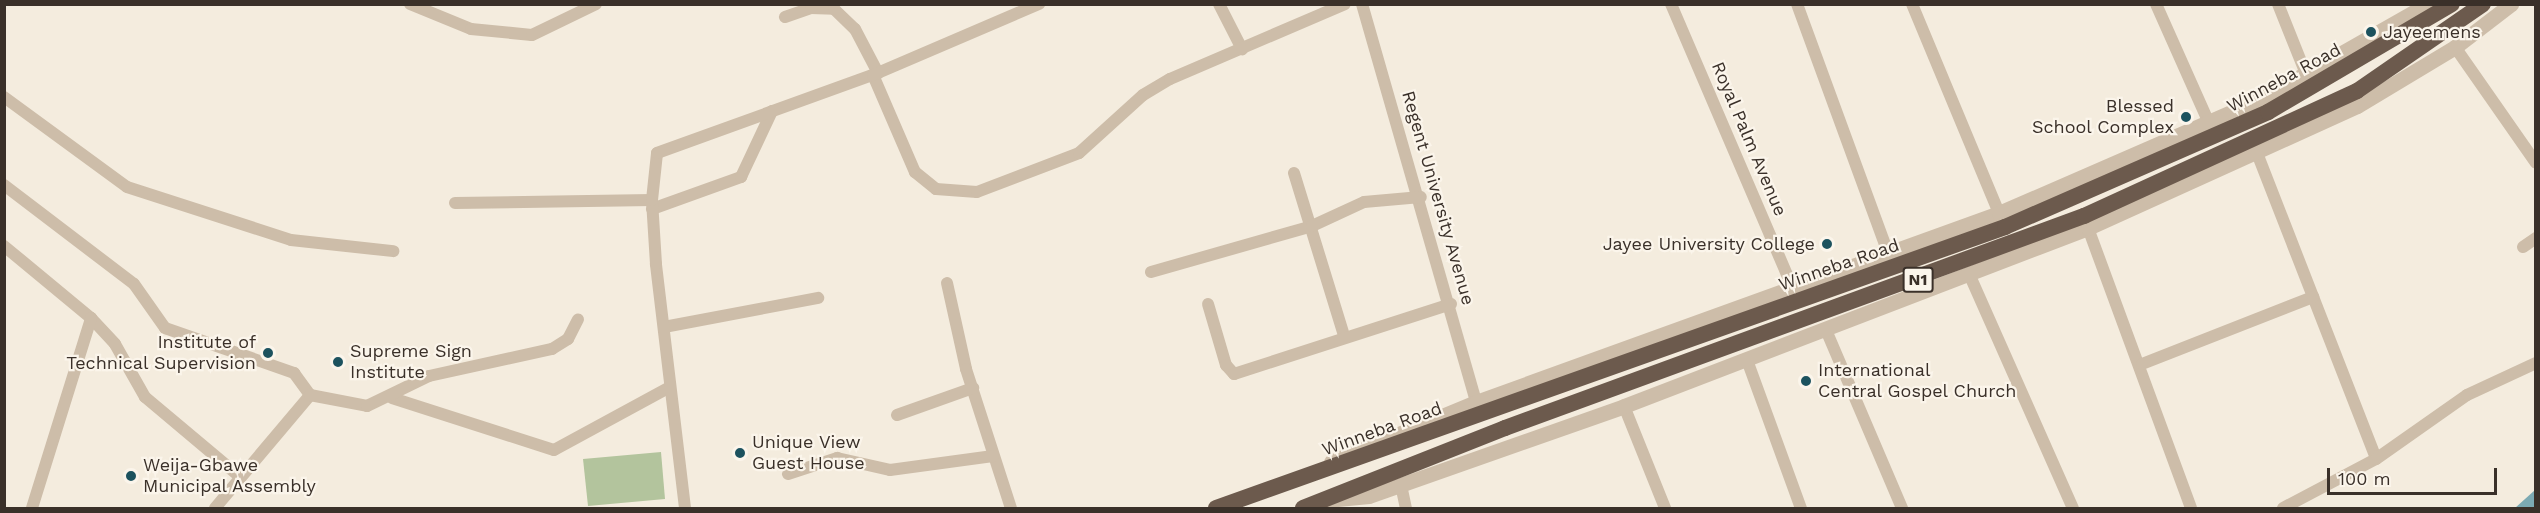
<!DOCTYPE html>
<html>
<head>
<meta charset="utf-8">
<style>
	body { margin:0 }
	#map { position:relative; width:2540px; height:513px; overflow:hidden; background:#f4ecde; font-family:"Work Sans",sans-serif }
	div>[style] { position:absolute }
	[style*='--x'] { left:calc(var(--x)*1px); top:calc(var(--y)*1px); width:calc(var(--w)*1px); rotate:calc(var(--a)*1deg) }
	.green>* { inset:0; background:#b3c49d }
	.water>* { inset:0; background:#7caab3 }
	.minor>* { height:12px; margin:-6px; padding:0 6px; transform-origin:6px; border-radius:6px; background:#cdbda9 }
	.tertiary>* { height:15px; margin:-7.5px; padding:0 7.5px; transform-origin:7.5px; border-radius:7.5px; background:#cdbda9 }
	.trunk>* { height:16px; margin:-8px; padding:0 8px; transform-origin:8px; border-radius:8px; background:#6c5a4d }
	.dots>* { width:16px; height:16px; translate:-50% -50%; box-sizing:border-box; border:3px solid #fbf5eb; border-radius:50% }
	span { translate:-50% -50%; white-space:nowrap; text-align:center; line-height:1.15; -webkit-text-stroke:4.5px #fbf5eb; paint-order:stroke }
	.shield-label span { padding:2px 4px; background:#fbf5eb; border:2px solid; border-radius:4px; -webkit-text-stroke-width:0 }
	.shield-label { font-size:16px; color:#3a3029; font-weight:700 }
	.poi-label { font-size:18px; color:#3a3029 }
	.left { translate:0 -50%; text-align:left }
	.right { translate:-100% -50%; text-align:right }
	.street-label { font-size:18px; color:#3a3029 }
	.frame { position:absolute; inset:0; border:6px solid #3a3029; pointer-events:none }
	.scale { position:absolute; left:2327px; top:468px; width:170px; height:27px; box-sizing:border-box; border:3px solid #3a3029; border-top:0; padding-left:8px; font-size:18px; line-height:21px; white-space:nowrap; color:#3a3029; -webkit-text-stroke:4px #fbf5eb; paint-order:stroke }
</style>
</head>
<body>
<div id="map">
	<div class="green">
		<i style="clip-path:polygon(661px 452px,665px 499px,588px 506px,583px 459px)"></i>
	</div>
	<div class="water">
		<i style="clip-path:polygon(2535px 490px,2535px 508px,2515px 508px)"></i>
	</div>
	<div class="minor">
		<i style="--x:410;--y:4;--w:66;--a:22.3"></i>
		<i style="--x:471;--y:29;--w:61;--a:5.6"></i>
		<i style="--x:532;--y:35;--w:71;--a:-25.8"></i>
		<i style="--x:1219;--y:4;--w:51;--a:62.9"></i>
		<i style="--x:1362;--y:4;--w:414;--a:74"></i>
		<i style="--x:1671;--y:4;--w:309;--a:66.8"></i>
		<i style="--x:1797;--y:4;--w:265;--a:69.9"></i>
		<i style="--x:1912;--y:4;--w:226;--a:67.4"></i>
		<i style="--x:2156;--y:4;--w:130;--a:66"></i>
		<i style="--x:2278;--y:4;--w:75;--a:68.2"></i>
		<i style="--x:785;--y:17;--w:28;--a:-19"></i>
		<i style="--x:811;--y:8;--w:23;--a:2"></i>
		<i style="--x:834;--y:9;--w:29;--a:44"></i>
		<i style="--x:855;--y:29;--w:50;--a:62.4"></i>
		<i style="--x:2455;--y:47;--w:141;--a:55.1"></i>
		<i style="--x:873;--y:75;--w:106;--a:66.6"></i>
		<i style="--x:915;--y:172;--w:27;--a:39"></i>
		<i style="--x:936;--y:189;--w:41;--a:4.2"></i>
		<i style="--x:977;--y:192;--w:109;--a:-20.9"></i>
		<i style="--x:1079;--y:153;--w:86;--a:-42.2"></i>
		<i style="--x:1143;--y:95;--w:31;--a:-31"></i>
		<i style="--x:1170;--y:79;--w:190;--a:-23.2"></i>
		<i style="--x:4;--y:97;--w:152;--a:36.2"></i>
		<i style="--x:127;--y:187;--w:172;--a:17.9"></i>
		<i style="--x:291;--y:240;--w:103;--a:6.2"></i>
		<i style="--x:2257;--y:153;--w:328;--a:68.7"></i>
		<i style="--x:1294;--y:173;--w:170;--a:72.9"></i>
		<i style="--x:4;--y:185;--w:163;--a:37.3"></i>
		<i style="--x:134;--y:284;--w:54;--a:54.8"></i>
		<i style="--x:165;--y:328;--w:137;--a:19.2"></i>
		<i style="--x:294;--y:373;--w:27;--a:54"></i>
		<i style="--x:455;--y:203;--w:197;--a:-0.9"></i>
		<i style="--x:652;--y:209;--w:95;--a:-19.8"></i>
		<i style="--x:741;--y:177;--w:73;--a:-64.8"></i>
		<i style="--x:2088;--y:228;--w:298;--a:69.8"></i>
		<i style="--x:4;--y:246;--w:113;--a:39.6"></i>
		<i style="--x:91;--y:318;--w:35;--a:47"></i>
		<i style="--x:115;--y:344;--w:61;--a:60.5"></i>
		<i style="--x:145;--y:397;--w:123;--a:40"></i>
		<i style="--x:2523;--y:247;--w:16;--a:-35"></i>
		<i style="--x:1151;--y:272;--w:167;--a:-15.9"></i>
		<i style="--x:1312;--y:226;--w:57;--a:-24.8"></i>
		<i style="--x:1364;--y:202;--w:57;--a:-5"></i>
		<i style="--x:1970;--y:276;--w:254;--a:66.1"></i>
		<i style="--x:947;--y:283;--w:88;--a:77.5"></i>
		<i style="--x:966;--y:369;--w:146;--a:72.1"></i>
		<i style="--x:1208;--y:304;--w:64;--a:73.6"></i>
		<i style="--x:1226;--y:365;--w:12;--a:48"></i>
		<i style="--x:1234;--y:374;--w:228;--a:-17.9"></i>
		<i style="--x:664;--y:327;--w:157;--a:-10.7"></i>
		<i style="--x:1826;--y:330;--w:194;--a:66.9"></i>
		<i style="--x:1747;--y:360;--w:158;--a:70"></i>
		<i style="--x:2142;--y:364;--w:184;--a:-21.4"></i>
		<i style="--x:392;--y:398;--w:170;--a:17.8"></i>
		<i style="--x:554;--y:450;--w:132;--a:-28.5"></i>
		<i style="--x:1624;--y:406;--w:110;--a:68.1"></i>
		<i style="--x:897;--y:415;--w:81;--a:-19.6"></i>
		<i style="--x:788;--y:474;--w:52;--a:-18.1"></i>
		<i style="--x:837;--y:458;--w:54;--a:12.8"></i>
		<i style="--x:890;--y:470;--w:104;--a:-7.7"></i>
		<i style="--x:1401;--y:485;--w:24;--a:78"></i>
		<i style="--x:32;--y:508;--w:199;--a:-72.7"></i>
		<i style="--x:215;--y:508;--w:148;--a:-49.9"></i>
		<i style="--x:310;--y:395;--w:58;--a:10.9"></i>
		<i style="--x:367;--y:406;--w:69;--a:-25.8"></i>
		<i style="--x:429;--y:376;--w:126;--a:-12.4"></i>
		<i style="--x:552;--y:349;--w:19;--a:-32"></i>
		<i style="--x:568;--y:339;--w:22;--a:-63"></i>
		<i style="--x:685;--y:508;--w:246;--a:-96.8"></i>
		<i style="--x:656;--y:264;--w:64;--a:-93.6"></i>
		<i style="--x:652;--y:200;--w:47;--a:-83.9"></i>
		<i style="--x:657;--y:153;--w:230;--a:-19.9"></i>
		<i style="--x:873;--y:75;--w:181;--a:-23.2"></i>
		<i style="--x:2283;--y:508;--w:105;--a:-27.8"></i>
		<i style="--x:2376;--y:459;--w:111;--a:-35.1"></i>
		<i style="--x:2467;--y:395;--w:76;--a:-24.9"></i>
	</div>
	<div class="tertiary">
		<i style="--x:1331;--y:462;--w:157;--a:-22.5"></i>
		<i style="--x:1476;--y:402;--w:556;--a:-19.87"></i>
		<i style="--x:1999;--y:213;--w:281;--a:-23.5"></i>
		<i style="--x:2257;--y:101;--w:197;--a:-29.6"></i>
		<i style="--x:1327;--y:500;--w:42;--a:-5.4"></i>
		<i style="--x:1369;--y:496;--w:270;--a:-19.4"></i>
		<i style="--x:1624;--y:406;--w:497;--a:-21"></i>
		<i style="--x:2088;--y:228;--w:295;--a:-24.4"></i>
		<i style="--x:2357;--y:106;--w:114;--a:-31"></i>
		<i style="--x:2455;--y:47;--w:71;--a:-37.5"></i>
	</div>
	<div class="trunk">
		<i style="--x:1216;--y:508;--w:838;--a:-19.6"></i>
		<i style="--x:2005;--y:227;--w:287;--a:-23.6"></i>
		<i style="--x:2268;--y:112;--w:213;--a:-30.4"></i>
		<i style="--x:1303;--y:508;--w:217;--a:-21.6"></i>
		<i style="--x:1505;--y:428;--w:617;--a:-20.11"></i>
		<i style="--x:2084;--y:216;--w:300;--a:-24.6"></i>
		<i style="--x:2357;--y:91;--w:153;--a:-34.6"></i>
	</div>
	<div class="dots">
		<i style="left:2371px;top:32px;background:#1c525e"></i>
		<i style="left:2186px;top:117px;background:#1c525e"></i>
		<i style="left:1827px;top:244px;background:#1c525e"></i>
		<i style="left:268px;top:353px;background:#1c525e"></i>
		<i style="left:338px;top:362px;background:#1c525e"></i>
		<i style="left:1806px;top:381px;background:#1c525e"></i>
		<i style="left:740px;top:453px;background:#1c525e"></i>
		<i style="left:131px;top:476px;background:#1c525e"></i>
	</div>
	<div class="shield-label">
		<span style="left:1918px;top:280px">N1</span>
	</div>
	<div class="poi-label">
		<span class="left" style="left:2383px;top:32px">Jayeemens</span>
		<span class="right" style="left:2174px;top:117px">Blessed<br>School Complex</span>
		<span class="right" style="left:1815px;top:244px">Jayee University College</span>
		<span class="right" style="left:256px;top:353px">Institute of<br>Technical Supervision</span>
		<span class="left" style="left:350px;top:362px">Supreme Sign<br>Institute</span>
		<span class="left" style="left:1818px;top:381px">International<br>Central Gospel Church</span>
		<span class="left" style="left:752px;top:453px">Unique View<br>Guest House</span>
		<span class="left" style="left:143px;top:476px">Weija-Gbawe<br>Municipal Assembly</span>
	</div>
	<div class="street-label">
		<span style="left:2284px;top:78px;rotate:-28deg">Winneba Road</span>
		<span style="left:1749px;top:139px;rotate:67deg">Royal Palm Avenue</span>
		<span style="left:1438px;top:198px;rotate:74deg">Regent University Avenue</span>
		<span style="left:1839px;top:265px;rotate:-19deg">Winneba Road</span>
		<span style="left:1382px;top:429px;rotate:-20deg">Winneba Road</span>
	</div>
	<div class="frame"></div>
	<div class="scale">100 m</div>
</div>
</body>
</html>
